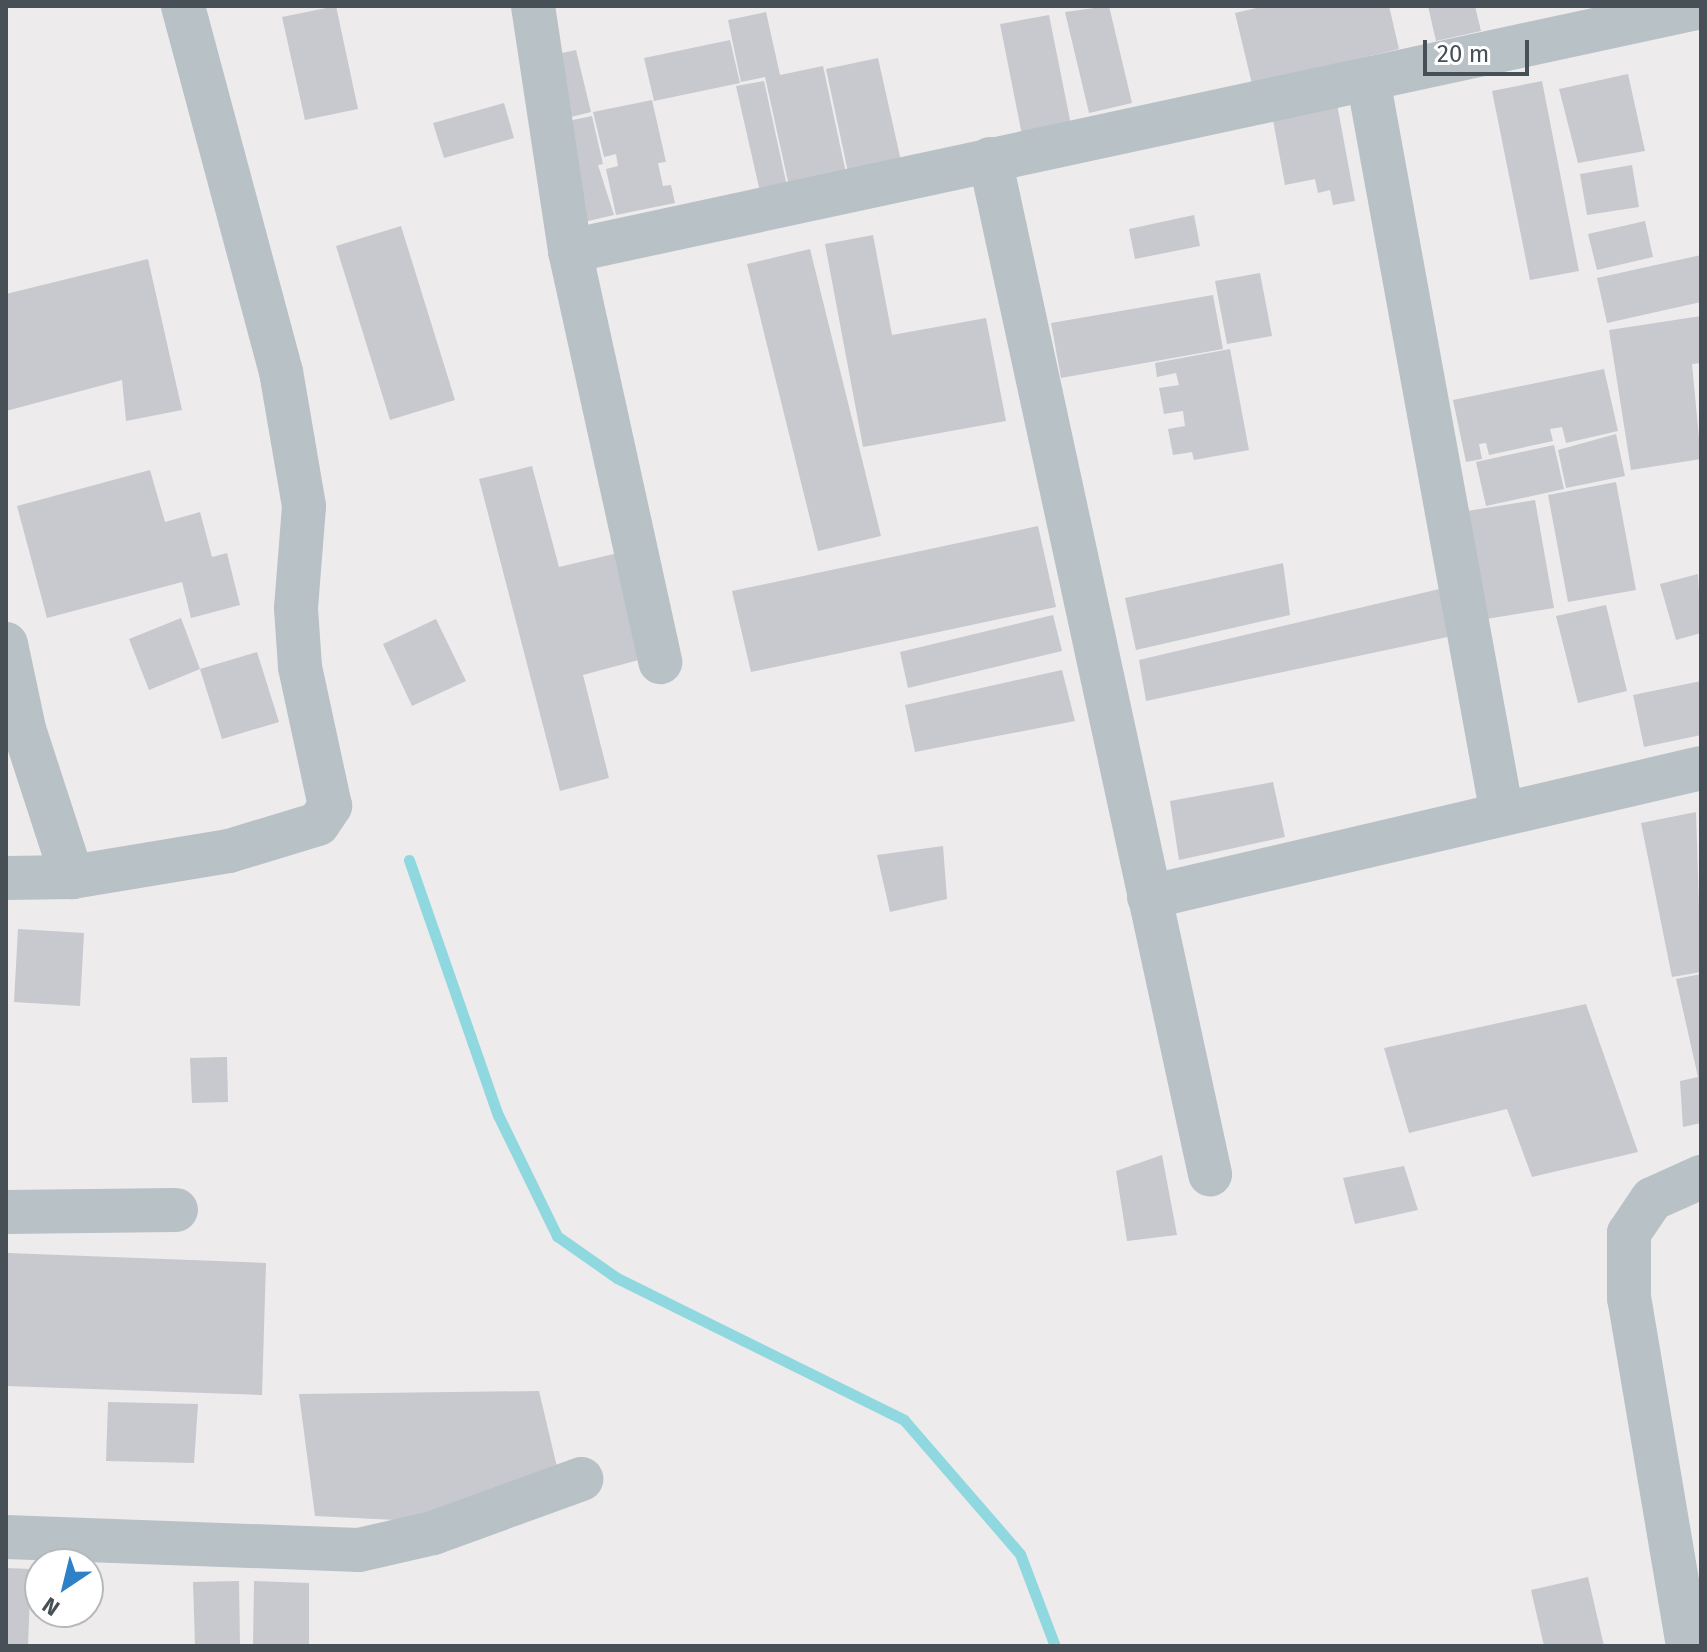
<!DOCTYPE html>
<html>
<head>
<meta charset="utf-8">
<style>
	body { margin:0 }
	#map { position:relative; width:1707px; height:1652px; overflow:hidden; background:#eeebec; font-family:"Fira Sans",sans-serif }
	div>[style] { position:absolute }
	[style*='--x'] { left:calc(var(--x)*1px); top:calc(var(--y)*1px); width:calc(var(--w)*1px); rotate:calc(var(--a)*1deg) }
	.stream>* { height:11px; margin:-5.5px; padding:0 5.5px; transform-origin:5.5px; border-radius:5.5px; background:#90d8e0 }
	.building>* { inset:0; background:#c7c9ce }
	.minor>* { height:44px; margin:-22px; padding:0 22px; transform-origin:22px; border-radius:22px; background:#b8c1c6 }
	span { translate:-50% -50%; white-space:nowrap; text-align:center; line-height:1.15; -webkit-text-stroke:6px #fff; paint-order:stroke }
	.frame { position:absolute; inset:0; border:8px solid #465056; pointer-events:none }
	.north { position:absolute; left:24px; top:1548px; width:80px; height:80px; box-sizing:border-box; background:#fff; border:2px solid #b5b9bb; border-radius:50%; rotate:215deg; font-size:22px; font-weight:700; line-height:32px; text-align:center; color:#465056 }
	.north::after { content:''; display:block; margin:auto; width:28px; height:36px; background:#2e81c6; clip-path:polygon(50% 0,100% 100%,50% 72%,0 100%) }
	.scale { position:absolute; left:1423px; top:40px; width:106px; height:36px; box-sizing:border-box; border:4px solid #465056; border-top:0; padding-left:10px; font-size:24px; line-height:28px; white-space:nowrap; color:#465056; -webkit-text-stroke:6px #fff; paint-order:stroke }
</style>
</head>
<body>
<div id="map">
	<div class="stream">
		<i style="--x:409;--y:860;--w:270;--a:70.8"></i>
		<i style="--x:498;--y:1115;--w:135;--a:64"></i>
		<i style="--x:557;--y:1236;--w:73;--a:35"></i>
		<i style="--x:617;--y:1278;--w:320;--a:26.3"></i>
		<i style="--x:904;--y:1420;--w:177;--a:49.1"></i>
		<i style="--x:1020;--y:1554;--w:98;--a:69.2"></i>
	</div>
	<div class="building">
		<i style="clip-path:polygon(336px 6px,358px 109px,305px 120px,282px 17px)"></i>
		<i style="clip-path:polygon(1109px 6px,1132px 103px,1089px 113px,1065px 12px)"></i>
		<i style="clip-path:polygon(1265px 6px,1389px 6px,1399px 49px,1252px 84px,1235px 13px)"></i>
		<i style="clip-path:polygon(1428px 6px,1475px 6px,1481px 31px,1436px 41px)"></i>
		<i style="clip-path:polygon(766px 12px,780px 75px,823px 66px,846px 173px,789px 186px,765px 77px,741px 82px,728px 20px)"></i>
		<i style="clip-path:polygon(1049px 15px,1071px 125px,1022px 135px,1000px 24px)"></i>
		<i style="clip-path:polygon(730px 40px,740px 83px,654px 101px,644px 58px)"></i>
		<i style="clip-path:polygon(576px 50px,591px 112px,563px 119px,548px 56px)"></i>
		<i style="clip-path:polygon(878px 58px,901px 161px,848px 172px,826px 69px)"></i>
		<i style="clip-path:polygon(1628px 74px,1645px 151px,1578px 163px,1559px 89px)"></i>
		<i style="clip-path:polygon(764px 81px,787px 186px,760px 192px,736px 86px)"></i>
		<i style="clip-path:polygon(1542px 81px,1579px 271px,1530px 280px,1492px 91px)"></i>
		<i style="clip-path:polygon(652px 100px,666px 162px,658px 163px,663px 186px,671px 185px,675px 203px,616px 215px,606px 169px,618px 166px,616px 154px,604px 157px,593px 112px)"></i>
		<i style="clip-path:polygon(504px 103px,514px 138px,444px 158px,433px 123px)"></i>
		<i style="clip-path:polygon(1337px 104px,1355px 201px,1333px 205px,1330px 190px,1318px 193px,1315px 179px,1285px 185px,1272px 115px)"></i>
		<i style="clip-path:polygon(592px 116px,603px 164px,598px 165px,614px 215px,584px 222px,563px 122px)"></i>
		<i style="clip-path:polygon(1632px 165px,1639px 207px,1587px 215px,1580px 174px)"></i>
		<i style="clip-path:polygon(1194px 215px,1200px 246px,1135px 259px,1129px 229px)"></i>
		<i style="clip-path:polygon(1645px 221px,1653px 257px,1597px 270px,1588px 234px)"></i>
		<i style="clip-path:polygon(401px 226px,455px 400px,390px 420px,336px 246px)"></i>
		<i style="clip-path:polygon(873px 235px,892px 335px,986px 318px,1006px 421px,863px 447px,825px 244px)"></i>
		<i style="clip-path:polygon(810px 249px,881px 536px,818px 551px,747px 264px)"></i>
		<i style="clip-path:polygon(1701px 255px,1701px 302px,1607px 323px,1597px 278px)"></i>
		<i style="clip-path:polygon(148px 259px,182px 410px,126px 421px,122px 380px,6px 411px,6px 294px)"></i>
		<i style="clip-path:polygon(1260px 273px,1272px 336px,1227px 344px,1215px 281px)"></i>
		<i style="clip-path:polygon(1213px 295px,1223px 349px,1061px 378px,1051px 323px)"></i>
		<i style="clip-path:polygon(1701px 316px,1701px 363px,1692px 364px,1701px 459px,1631px 470px,1609px 330px)"></i>
		<i style="clip-path:polygon(1230px 349px,1249px 450px,1194px 460px,1192px 452px,1173px 455px,1168px 429px,1185px 426px,1183px 411px,1164px 414px,1159px 388px,1179px 385px,1176px 373px,1157px 377px,1155px 363px)"></i>
		<i style="clip-path:polygon(1604px 369px,1618px 431px,1566px 443px,1562px 427px,1550px 429px,1553px 441px,1489px 455px,1486px 443px,1479px 444px,1482px 459px,1466px 462px,1453px 400px)"></i>
		<i style="clip-path:polygon(1616px 434px,1625px 476px,1566px 488px,1558px 450px)"></i>
		<i style="clip-path:polygon(1554px 445px,1564px 489px,1486px 506px,1476px 462px)"></i>
		<i style="clip-path:polygon(532px 466px,559px 567px,618px 553px,646px 658px,583px 675px,609px 778px,560px 791px,479px 479px)"></i>
		<i style="clip-path:polygon(150px 470px,165px 522px,200px 512px,212px 557px,227px 553px,240px 605px,191px 618px,182px 582px,47px 618px,17px 506px)"></i>
		<i style="clip-path:polygon(1616px 482px,1636px 590px,1568px 602px,1548px 495px)"></i>
		<i style="clip-path:polygon(1535px 500px,1554px 608px,1480px 620px,1461px 512px)"></i>
		<i style="clip-path:polygon(1038px 526px,1056px 607px,751px 672px,732px 591px)"></i>
		<i style="clip-path:polygon(1283px 563px,1290px 615px,1136px 650px,1125px 598px)"></i>
		<i style="clip-path:polygon(1698px 574px,1701px 633px,1676px 640px,1660px 584px)"></i>
		<i style="clip-path:polygon(1448px 587px,1457px 635px,1146px 701px,1139px 660px)"></i>
		<i style="clip-path:polygon(1606px 605px,1627px 691px,1578px 703px,1556px 616px)"></i>
		<i style="clip-path:polygon(1053px 615px,1062px 651px,908px 688px,900px 652px)"></i>
		<i style="clip-path:polygon(181px 618px,200px 669px,257px 652px,279px 722px,222px 739px,200px 669px,149px 690px,129px 639px)"></i>
		<i style="clip-path:polygon(436px 619px,466px 681px,412px 706px,383px 644px)"></i>
		<i style="clip-path:polygon(1062px 670px,1075px 721px,915px 752px,905px 705px)"></i>
		<i style="clip-path:polygon(1701px 681px,1701px 735px,1644px 747px,1633px 695px)"></i>
		<i style="clip-path:polygon(1273px 782px,1285px 837px,1179px 860px,1170px 801px)"></i>
		<i style="clip-path:polygon(1696px 812px,1701px 972px,1672px 977px,1641px 823px)"></i>
		<i style="clip-path:polygon(943px 846px,947px 899px,890px 912px,877px 855px)"></i>
		<i style="clip-path:polygon(18px 929px,84px 933px,80px 1006px,14px 1002px)"></i>
		<i style="clip-path:polygon(1701px 974px,1701px 1123px,1683px 1127px,1680px 1081px,1698px 1077px,1676px 979px)"></i>
		<i style="clip-path:polygon(1586px 1004px,1638px 1152px,1532px 1177px,1507px 1109px,1409px 1133px,1384px 1048px)"></i>
		<i style="clip-path:polygon(227px 1057px,228px 1102px,192px 1103px,190px 1058px)"></i>
		<i style="clip-path:polygon(1162px 1155px,1177px 1235px,1127px 1241px,1116px 1171px)"></i>
		<i style="clip-path:polygon(1404px 1166px,1418px 1210px,1355px 1224px,1343px 1178px)"></i>
		<i style="clip-path:polygon(8px 1253px,266px 1263px,262px 1395px,6px 1386px)"></i>
		<i style="clip-path:polygon(539px 1391px,557px 1467px,416px 1521px,315px 1516px,299px 1394px)"></i>
		<i style="clip-path:polygon(108px 1402px,198px 1404px,194px 1463px,106px 1461px)"></i>
		<i style="clip-path:polygon(6px 1568px,31px 1569px,28px 1646px,6px 1646px)"></i>
		<i style="clip-path:polygon(1588px 1577px,1604px 1646px,1544px 1646px,1531px 1590px)"></i>
		<i style="clip-path:polygon(239px 1581px,240px 1646px,195px 1646px,193px 1582px)"></i>
		<i style="clip-path:polygon(254px 1581px,309px 1583px,309px 1646px,253px 1646px)"></i>
	</div>
	<div class="minor">
		<i style="--x:533;--y:6;--w:248;--a:81.4"></i>
		<i style="--x:570;--y:251;--w:421;--a:77.6"></i>
		<i style="--x:1368;--y:79;--w:747;--a:79.67"></i>
		<i style="--x:990;--y:159;--w:1039;--a:77.77"></i>
		<i style="--x:570;--y:251;--w:1157;--a:-12.17"></i>
		<i style="--x:6;--y:644;--w:87;--a:78"></i>
		<i style="--x:24;--y:729;--w:156;--a:72"></i>
		<i style="--x:72;--y:877;--w:66;--a:179.1"></i>
		<i style="--x:72;--y:877;--w:159;--a:-9.4"></i>
		<i style="--x:229;--y:851;--w:93;--a:-16.9"></i>
		<i style="--x:318;--y:824;--w:22;--a:-56"></i>
		<i style="--x:330;--y:806;--w:142;--a:-102.2"></i>
		<i style="--x:300;--y:667;--w:59;--a:-93.9"></i>
		<i style="--x:296;--y:608;--w:102;--a:-85.5"></i>
		<i style="--x:304;--y:506;--w:136;--a:-99.7"></i>
		<i style="--x:281;--y:372;--w:379;--a:-105"></i>
		<i style="--x:1149;--y:897;--w:567;--a:-13.15"></i>
		<i style="--x:6;--y:1212;--w:170;--a:-0.7"></i>
		<i style="--x:6;--y:1537;--w:353;--a:2.1"></i>
		<i style="--x:359;--y:1550;--w:76;--a:-12.9"></i>
		<i style="--x:433;--y:1533;--w:158;--a:-20"></i>
		<i style="--x:1688;--y:1646;--w:352;--a:-99.6"></i>
		<i style="--x:1629;--y:1299;--w:66;--a:-90"></i>
		<i style="--x:1629;--y:1233;--w:41;--a:-55.9"></i>
		<i style="--x:1652;--y:1199;--w:54;--a:-24.2"></i>
	</div>
	<div class="frame"></div>
	<div class="north">N</div>
	<div class="scale">20 m</div>
</div>
</body>
</html>
